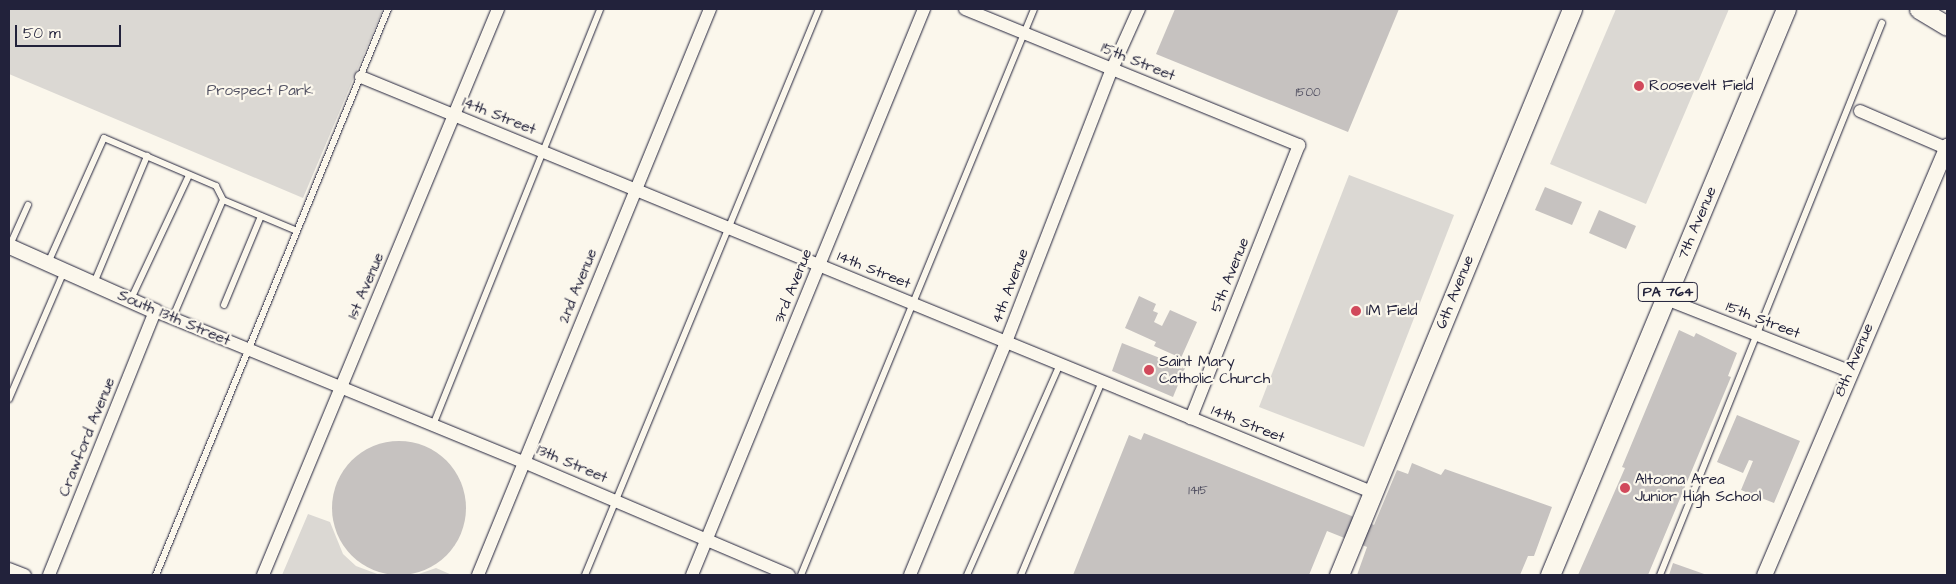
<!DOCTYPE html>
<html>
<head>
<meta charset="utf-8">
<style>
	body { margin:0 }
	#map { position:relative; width:1956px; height:584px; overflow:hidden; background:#fbf7ec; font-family:"Architects Daughter",sans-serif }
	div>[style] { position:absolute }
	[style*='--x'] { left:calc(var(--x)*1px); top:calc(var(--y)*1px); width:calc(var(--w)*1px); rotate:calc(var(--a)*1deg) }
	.green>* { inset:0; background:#dbd8d3 }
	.building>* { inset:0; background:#c6c2c0 }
	.round { border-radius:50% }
	.roads { filter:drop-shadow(0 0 1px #22223b) drop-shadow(0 0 1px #22223b) }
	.service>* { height:6px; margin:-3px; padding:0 3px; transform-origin:3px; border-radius:3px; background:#fbf7ec }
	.minor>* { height:12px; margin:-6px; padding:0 6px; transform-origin:6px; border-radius:6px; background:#fbf7ec }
	.tertiary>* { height:15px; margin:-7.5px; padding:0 7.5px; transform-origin:7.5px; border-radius:7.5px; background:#fbf7ec }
	.primary>* { height:19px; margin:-9.5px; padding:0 9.5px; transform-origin:9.5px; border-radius:9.5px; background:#fbf7ec }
	.dots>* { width:14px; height:14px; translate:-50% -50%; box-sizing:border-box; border:2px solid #fbf7ec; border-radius:50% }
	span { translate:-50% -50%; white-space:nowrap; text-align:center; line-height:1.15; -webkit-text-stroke:4.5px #fbf7ec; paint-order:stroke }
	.number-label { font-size:12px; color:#4b4a5c }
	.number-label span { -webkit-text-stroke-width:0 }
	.shield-label span { padding:1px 4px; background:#fbf7ec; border:1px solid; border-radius:4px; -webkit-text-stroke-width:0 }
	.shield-label { font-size:14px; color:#22223b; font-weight:700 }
	.street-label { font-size:15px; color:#22223b }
	.poi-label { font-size:15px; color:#22223b }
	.left { translate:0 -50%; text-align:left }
	.park-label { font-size:15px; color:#505061 }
	.frame { position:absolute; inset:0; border:10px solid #22223b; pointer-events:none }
	.scale { position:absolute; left:15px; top:25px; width:106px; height:22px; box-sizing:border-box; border:2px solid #22223b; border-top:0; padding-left:6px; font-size:15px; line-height:18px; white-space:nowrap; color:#22223b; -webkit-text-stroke:4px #fbf7ec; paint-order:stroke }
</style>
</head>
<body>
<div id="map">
	<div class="green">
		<i style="clip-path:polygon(9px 9px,383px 9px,303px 198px,9px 74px)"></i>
		<i style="clip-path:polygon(1616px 9px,1729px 9px,1646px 204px,1550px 164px)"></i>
		<i style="clip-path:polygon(1349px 175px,1454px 215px,1364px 447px,1259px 407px)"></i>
		<i style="clip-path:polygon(308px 514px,330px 522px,343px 554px,356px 566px,380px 575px,282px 575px)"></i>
		<i style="clip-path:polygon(436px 568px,452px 575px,416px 575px)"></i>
	</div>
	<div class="building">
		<i style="clip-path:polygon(1175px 9px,1399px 9px,1348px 132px,1156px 54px)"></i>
		<i style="clip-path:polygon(1545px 187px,1582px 202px,1572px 225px,1535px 210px)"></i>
		<i style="clip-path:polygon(1599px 210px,1636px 226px,1626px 249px,1589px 233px)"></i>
		<i style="clip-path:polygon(1139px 296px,1156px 304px,1153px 311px,1158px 313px,1154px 322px,1162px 326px,1170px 310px,1197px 322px,1181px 358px,1154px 346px,1156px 342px,1125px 328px)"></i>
		<i style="clip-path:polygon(1679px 330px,1694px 337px,1696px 333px,1737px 353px,1728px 376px,1731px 377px,1648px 575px,1578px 575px,1625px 468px,1622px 467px)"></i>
		<i style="clip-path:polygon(1122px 343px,1185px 368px,1173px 397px,1112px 371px)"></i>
		<i style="clip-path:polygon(1737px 415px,1800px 441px,1774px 503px,1741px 490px,1753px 461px,1749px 460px,1743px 473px,1717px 462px)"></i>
		<i style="clip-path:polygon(1144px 433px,1374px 525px,1397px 470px,1408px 474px,1412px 463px,1441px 475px,1445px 469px,1552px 507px,1534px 556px,1528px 556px,1520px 575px,1357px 575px,1367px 547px,1327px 531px,1309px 575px,1073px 575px,1129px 435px,1141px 440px)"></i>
		<i class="round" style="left:332px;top:441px;width:134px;height:134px"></i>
		<i style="clip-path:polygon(1673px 563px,1707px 575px,1669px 575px)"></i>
	</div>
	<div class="roads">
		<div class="service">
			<i style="--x:10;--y:245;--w:44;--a:-65.8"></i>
			<i style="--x:48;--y:263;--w:137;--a:-65.9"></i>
			<i style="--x:104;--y:138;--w:122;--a:23.2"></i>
			<i style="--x:216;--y:186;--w:16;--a:63"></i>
			<i style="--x:223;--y:200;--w:80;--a:22.7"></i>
			<i style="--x:94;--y:283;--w:138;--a:-67.3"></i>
			<i style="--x:131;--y:299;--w:137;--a:-64.9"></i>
			<i style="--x:224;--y:305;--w:96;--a:-67.4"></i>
			<i style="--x:172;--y:319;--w:129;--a:-66.8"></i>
			<i style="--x:9;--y:399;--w:139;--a:-66.7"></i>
			<i style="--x:433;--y:425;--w:448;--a:-68.1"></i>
			<i style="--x:156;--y:575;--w:612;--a:-67.71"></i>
			<i style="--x:585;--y:575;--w:612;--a:-67.54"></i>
			<i style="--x:801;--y:575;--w:612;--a:-67.62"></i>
			<i style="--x:967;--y:575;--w:231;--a:-66.2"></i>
			<i style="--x:1021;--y:575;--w:210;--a:-67.3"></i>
			<i style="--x:1660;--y:575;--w:595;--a:-68.09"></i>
		</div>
		<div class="minor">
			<i style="--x:965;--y:9;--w:361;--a:22.2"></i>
			<i style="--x:1299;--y:145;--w:294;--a:111.6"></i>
			<i style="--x:361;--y:77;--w:1095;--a:22.33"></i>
			<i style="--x:1860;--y:111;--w:94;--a:23.3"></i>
			<i style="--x:1666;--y:299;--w:197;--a:21.5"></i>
			<i style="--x:9;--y:569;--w:17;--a:21"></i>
			<i style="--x:49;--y:575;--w:284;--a:-68.1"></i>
			<i style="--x:155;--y:311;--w:399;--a:22.3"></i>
			<i style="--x:524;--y:462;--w:288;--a:23.1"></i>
			<i style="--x:263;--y:575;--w:613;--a:-67.45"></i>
			<i style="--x:478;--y:575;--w:612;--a:-67.71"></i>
			<i style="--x:692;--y:575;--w:612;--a:-67.71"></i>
			<i style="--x:910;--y:575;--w:252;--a:-67.6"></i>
			<i style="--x:1006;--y:342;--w:293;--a:-68.8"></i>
			<i style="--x:1112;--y:69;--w:66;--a:-65.8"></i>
		</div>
		<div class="tertiary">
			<i style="--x:9;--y:246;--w:160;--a:24"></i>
			<i style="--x:1764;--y:575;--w:467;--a:-66.9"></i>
		</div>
		<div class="primary">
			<i style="--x:1919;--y:9;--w:33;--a:31"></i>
			<i style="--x:1339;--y:575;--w:612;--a:-67.62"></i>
			<i style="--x:1550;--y:575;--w:613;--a:-67.37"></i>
		</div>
	</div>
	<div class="dots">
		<i style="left:1639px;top:86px;background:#d1495b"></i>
		<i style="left:1356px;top:311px;background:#d1495b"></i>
		<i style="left:1149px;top:370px;background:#d1495b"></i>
		<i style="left:1625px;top:488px;background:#d1495b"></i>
	</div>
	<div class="number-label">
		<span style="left:1308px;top:93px">1500</span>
		<span style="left:1198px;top:491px">1415</span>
	</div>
	<div class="shield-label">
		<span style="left:1668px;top:292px">PA 764</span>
	</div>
	<div class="street-label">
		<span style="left:1138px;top:62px;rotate:22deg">15th Street</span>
		<span style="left:499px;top:116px;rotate:22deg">14th Street</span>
		<span style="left:1697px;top:223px;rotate:-67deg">7th Avenue</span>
		<span style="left:874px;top:270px;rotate:22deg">14th Street</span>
		<span style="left:1230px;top:275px;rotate:-68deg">5th Avenue</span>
		<span style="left:366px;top:286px;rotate:-67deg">1st Avenue</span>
		<span style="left:578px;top:286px;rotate:-68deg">2nd Avenue</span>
		<span style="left:793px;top:286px;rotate:-68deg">3rd Avenue</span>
		<span style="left:1010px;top:286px;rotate:-69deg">4th Avenue</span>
		<span style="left:1455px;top:292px;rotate:-68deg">6th Avenue</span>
		<span style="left:174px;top:318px;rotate:23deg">South 13th Street</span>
		<span style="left:1763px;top:320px;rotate:21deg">15th Street</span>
		<span style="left:1854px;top:360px;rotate:-67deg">8th Avenue</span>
		<span style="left:1248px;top:424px;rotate:22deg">14th Street</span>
		<span style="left:87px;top:437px;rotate:-68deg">Crawford Avenue</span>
		<span style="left:572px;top:464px;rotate:23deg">13th Street</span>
	</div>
	<div class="poi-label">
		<span class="left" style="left:1649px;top:86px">Roosevelt Field</span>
		<span class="left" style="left:1366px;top:311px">IM Field</span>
		<span class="left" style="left:1159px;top:370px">Saint Mary<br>Catholic Church</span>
		<span class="left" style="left:1635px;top:488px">Altoona Area<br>Junior High School</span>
	</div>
	<div class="park-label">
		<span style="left:260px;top:91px">Prospect Park</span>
	</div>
	<div class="frame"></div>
	<div class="scale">50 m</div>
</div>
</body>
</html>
